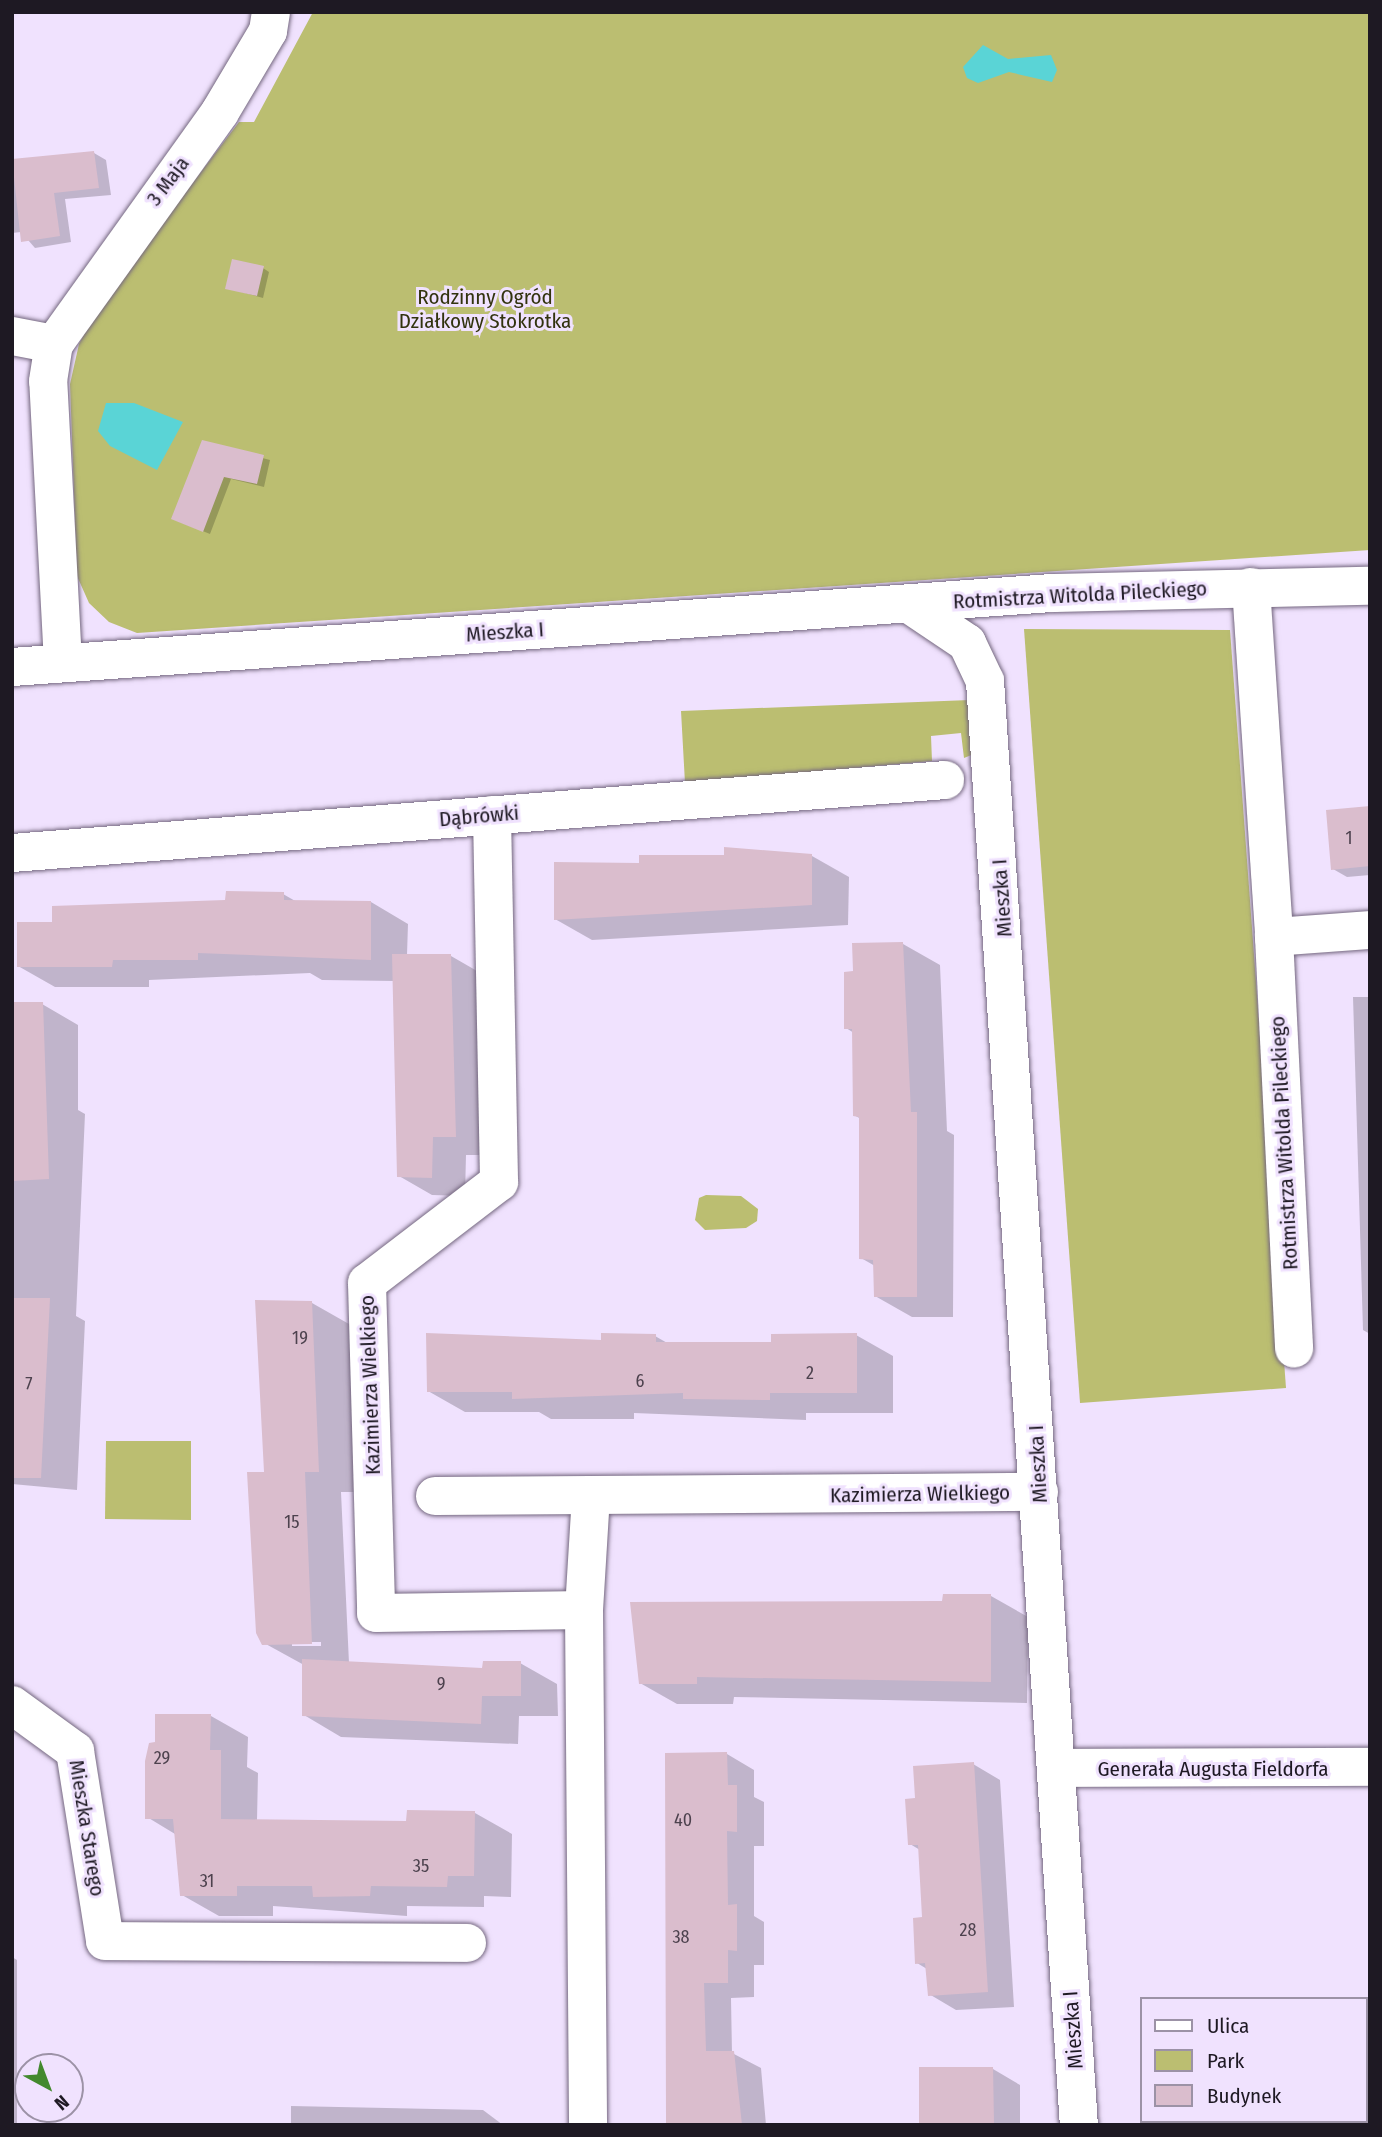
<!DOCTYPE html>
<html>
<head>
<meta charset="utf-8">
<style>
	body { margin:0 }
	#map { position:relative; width:1382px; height:2137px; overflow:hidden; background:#f0e2fe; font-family:"Fira Sans Condensed",sans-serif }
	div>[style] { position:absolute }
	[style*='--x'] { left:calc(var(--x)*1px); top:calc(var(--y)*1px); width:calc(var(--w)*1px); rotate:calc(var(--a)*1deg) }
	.green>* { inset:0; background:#bbbe71 }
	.water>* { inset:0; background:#5ad4d6 }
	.shadow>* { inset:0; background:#0003 }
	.building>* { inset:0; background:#dabdcd }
	.roads { filter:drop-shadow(0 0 2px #74677f) drop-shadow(0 0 2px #74677f) }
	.minor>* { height:38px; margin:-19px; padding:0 19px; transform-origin:19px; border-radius:19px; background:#fff }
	span { translate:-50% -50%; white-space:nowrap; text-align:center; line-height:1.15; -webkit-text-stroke:6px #f0e2fe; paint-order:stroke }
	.number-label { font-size:18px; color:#4d424e }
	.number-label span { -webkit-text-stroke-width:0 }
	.street-label { font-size:21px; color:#1e1923 }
	.park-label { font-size:21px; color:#32330e }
	.frame { position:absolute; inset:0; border:14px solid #1e1923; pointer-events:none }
	.legend { position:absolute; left:1140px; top:1997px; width:228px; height:126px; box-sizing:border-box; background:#f0e2fe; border:2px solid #9c92a6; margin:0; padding:9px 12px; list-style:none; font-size:21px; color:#1e1923 }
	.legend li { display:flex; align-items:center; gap:14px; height:35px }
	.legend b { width:35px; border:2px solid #9c92a6 }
	.north { position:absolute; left:14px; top:2053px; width:70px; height:70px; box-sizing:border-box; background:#f0e2fe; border:2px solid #9c92a6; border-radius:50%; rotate:139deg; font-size:19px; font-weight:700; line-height:28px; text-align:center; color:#1e1923 }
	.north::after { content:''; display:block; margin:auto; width:24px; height:32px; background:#43892e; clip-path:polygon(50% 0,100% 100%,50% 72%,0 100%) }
</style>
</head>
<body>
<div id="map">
	<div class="green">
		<i style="clip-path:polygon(313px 12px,1370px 12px,1370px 550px,137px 633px,109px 622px,89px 603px,77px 576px,70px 384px,79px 344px,97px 309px,239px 122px,254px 122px)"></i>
		<i style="clip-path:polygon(1024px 629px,1230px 630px,1286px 1388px,1080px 1403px)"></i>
		<i style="clip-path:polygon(970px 700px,974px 754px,964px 758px,961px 733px,931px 736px,932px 761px,685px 783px,681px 711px)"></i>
		<i style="clip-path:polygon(706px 1195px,741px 1196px,758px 1209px,757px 1221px,746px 1228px,705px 1230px,695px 1220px,699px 1198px)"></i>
		<i style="clip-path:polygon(106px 1441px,191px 1441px,191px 1520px,105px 1519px)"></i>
	</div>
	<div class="water">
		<i style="clip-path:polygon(983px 45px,1008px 59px,1051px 55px,1057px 70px,1052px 82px,1009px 72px,978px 83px,967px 78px,963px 67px)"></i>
		<i style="clip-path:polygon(106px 403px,134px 403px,183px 422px,157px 470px,110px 446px,98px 431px)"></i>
	</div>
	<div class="shadow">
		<i style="clip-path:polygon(94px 153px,106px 160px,111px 195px,65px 199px,71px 242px,35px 248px,21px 232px,12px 233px,12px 161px)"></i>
		<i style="clip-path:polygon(263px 268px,269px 272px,263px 298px,227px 288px)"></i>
		<i style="clip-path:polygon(203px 442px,270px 460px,264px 487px,231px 479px,210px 534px,180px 522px)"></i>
		<i style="clip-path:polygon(1370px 808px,1370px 875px,1347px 877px,1333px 869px)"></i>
		<i style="clip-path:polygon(812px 856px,849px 877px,848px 925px,592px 940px,555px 919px)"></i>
		<i style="clip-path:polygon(283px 894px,297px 902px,371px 902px,408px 924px,407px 955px,451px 956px,484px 975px,489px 1155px,466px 1155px,465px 1196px,432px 1195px,399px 1176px,395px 981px,322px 980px,310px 973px,149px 980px,149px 987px,55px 987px,18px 966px,53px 924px)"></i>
		<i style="clip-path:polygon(903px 944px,940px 965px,947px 1131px,954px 1135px,953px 1317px,912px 1317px,875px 1296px,875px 1266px,861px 1258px,861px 1119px,854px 1115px,854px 1033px,846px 1028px,854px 973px)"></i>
		<i style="clip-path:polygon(1353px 997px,1370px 997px,1370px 1334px,1363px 1330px)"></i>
		<i style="clip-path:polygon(12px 1004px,42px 1004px,78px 1025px,78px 1110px,85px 1114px,76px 1316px,85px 1321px,77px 1490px,12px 1484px)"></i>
		<i style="clip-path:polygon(evenodd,312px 1303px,349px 1324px,355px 1492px,341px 1492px,349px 1663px,484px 1670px,520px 1663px,557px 1684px,558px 1716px,519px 1716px,518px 1744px,341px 1737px,304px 1715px,304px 1665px,264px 1643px,249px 1474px,266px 1473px,312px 1303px,292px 1642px,321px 1642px,321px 1646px,292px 1646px,292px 1642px)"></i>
		<i style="clip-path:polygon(856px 1335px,893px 1356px,893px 1413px,806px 1413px,806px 1420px,634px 1413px,634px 1419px,551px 1419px,539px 1412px,465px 1412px,428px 1391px,603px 1342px,655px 1336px,669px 1344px,773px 1344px)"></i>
		<i style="clip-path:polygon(991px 1596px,1028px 1617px,1027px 1703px,734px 1697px,733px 1704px,677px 1704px,640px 1683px)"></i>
		<i style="clip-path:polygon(211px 1716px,248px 1737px,247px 1767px,258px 1773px,257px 1821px,408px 1823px,475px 1813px,512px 1834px,511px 1897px,484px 1896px,484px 1907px,407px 1906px,407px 1916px,273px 1906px,273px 1916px,219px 1916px,182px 1895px,175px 1834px,147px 1817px,157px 1744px)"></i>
		<i style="clip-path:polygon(727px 1754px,754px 1770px,754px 1797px,764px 1802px,764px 1846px,754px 1846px,754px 1916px,764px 1922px,764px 1965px,754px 1965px,754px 1997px,731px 1998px,732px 2053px,761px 2068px,766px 2125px,668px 2125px)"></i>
		<i style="clip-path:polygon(973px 1764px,1000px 1780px,1014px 2007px,956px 2010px,929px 1994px,927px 1969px,917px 1963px,924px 1918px,920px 1850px,910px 1844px)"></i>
		<i style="clip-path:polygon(12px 1957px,17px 1960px,17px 2125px,12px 2125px)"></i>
		<i style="clip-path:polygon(993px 2069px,1020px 2085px,1020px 2125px,920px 2125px)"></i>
		<i style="clip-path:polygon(291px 2106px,483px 2110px,503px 2125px,291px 2125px)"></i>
	</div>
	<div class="building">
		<i style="clip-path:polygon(94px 151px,99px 188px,54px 193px,60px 236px,21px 242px,12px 159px)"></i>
		<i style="clip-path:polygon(232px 259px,264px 266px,257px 296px,225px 289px)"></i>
		<i style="clip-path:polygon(202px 440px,264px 455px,257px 484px,224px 477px,203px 532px,171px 519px)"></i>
		<i style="clip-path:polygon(1370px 806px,1370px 866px,1331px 870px,1326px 810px)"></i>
		<i style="clip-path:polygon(724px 847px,812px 854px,812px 905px,554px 920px,554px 862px,639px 863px,639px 855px,724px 855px)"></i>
		<i style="clip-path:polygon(226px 891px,284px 892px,284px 900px,371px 901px,371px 960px,198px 953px,198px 960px,113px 960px,112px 967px,17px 967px,17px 922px,52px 922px,52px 906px,225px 900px)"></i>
		<i style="clip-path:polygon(903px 942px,911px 1112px,917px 1112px,917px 1297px,874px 1297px,873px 1260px,859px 1259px,859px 1117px,853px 1116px,852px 1029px,844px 1029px,844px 972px,853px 971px,852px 943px)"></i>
		<i style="clip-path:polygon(392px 954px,451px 954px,456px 1137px,433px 1137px,432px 1178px,397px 1177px)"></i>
		<i style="clip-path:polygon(12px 1002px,43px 1002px,49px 1179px,12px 1181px)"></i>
		<i style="clip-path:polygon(12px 1298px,50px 1298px,41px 1478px,12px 1478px)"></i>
		<i style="clip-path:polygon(255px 1300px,312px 1301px,319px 1472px,305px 1472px,312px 1644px,262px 1645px,256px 1633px,247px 1472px,264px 1472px)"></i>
		<i style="clip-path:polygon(426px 1333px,601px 1340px,601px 1333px,656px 1334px,656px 1342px,771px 1342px,771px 1334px,857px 1333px,857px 1393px,770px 1393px,770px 1400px,683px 1399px,683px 1393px,512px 1399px,512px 1392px,427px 1392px)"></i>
		<i style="clip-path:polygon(943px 1594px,991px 1594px,991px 1682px,697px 1677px,697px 1684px,639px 1684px,630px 1602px,942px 1601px)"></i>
		<i style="clip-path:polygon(302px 1659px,482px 1668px,483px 1661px,521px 1661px,521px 1696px,482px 1696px,481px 1724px,302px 1716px)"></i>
		<i style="clip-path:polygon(155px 1714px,211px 1714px,210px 1750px,221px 1750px,221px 1819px,406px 1821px,407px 1810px,475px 1811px,474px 1876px,448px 1876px,447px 1887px,371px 1886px,370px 1896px,313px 1897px,312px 1886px,237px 1886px,237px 1896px,180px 1896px,173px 1819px,145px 1819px,145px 1761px,149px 1743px,155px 1742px)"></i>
		<i style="clip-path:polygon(727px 1752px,728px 1785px,737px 1785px,737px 1832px,727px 1831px,728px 1905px,737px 1904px,737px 1951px,728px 1950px,728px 1983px,704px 1983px,706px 2051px,734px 2051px,742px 2125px,666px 2125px,665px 1753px)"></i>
		<i style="clip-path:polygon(974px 1762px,988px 1992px,928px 1996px,925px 1963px,915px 1964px,913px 1918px,922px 1917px,918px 1845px,908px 1845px,905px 1799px,915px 1798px,913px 1766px)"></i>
		<i style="clip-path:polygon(919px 2067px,993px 2067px,994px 2125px,919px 2125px)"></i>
	</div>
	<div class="roads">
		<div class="minor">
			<i style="--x:12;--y:336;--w:43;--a:10.8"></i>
			<i style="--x:1251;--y:587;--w:351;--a:86.2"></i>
			<i style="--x:1274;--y:937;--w:96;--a:-4.2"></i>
			<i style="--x:909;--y:604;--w:70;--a:33.9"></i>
			<i style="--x:967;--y:643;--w:42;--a:64.7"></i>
			<i style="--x:985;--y:681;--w:1447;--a:86.28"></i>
			<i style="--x:63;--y:663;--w:282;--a:-93"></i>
			<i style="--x:48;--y:381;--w:37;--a:-81"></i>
			<i style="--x:54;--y:344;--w:285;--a:-54.4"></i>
			<i style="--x:220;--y:112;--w:94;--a:-59.3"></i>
			<i style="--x:268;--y:31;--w:19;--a:-81"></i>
			<i style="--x:12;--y:667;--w:1043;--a:-4.07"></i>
			<i style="--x:1052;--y:593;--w:318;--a:-1.3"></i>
			<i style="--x:492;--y:815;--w:367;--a:88.9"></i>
			<i style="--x:499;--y:1182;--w:166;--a:142.6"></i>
			<i style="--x:367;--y:1283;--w:330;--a:88.4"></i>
			<i style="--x:376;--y:1613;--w:208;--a:-0.8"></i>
			<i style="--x:584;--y:1610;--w:115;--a:-86.5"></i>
			<i style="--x:591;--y:1495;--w:448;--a:-0.4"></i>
			<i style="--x:12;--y:853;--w:936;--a:-4.47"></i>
			<i style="--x:1274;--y:937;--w:412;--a:87.2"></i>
			<i style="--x:435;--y:1496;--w:156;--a:-0.4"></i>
			<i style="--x:584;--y:1610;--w:515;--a:89.55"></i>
			<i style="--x:12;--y:1705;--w:78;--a:36.1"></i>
			<i style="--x:75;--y:1751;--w:192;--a:81"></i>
			<i style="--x:105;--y:1941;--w:362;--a:0.3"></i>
			<i style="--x:1056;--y:1768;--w:314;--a:-0.2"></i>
		</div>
	</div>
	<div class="number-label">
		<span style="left:1349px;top:838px">1</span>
		<span style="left:300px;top:1338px">19</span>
		<span style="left:810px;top:1373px">2</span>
		<span style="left:640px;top:1381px">6</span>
		<span style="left:29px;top:1384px">7</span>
		<span style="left:292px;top:1522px">15</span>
		<span style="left:441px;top:1684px">9</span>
		<span style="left:162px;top:1758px">29</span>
		<span style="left:683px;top:1820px">40</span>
		<span style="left:421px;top:1866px">35</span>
		<span style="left:207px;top:1881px">31</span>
		<span style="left:968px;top:1930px">28</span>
		<span style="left:681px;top:1937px">38</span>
	</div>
	<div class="street-label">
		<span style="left:168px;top:181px;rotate:-53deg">3 Maja</span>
		<span style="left:1080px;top:595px;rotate:-3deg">Rotmistrza Witolda Pileckiego</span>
		<span style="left:505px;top:632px;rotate:-4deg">Mieszka I</span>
		<span style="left:479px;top:816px;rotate:-5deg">Dąbrówki</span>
		<span style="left:1002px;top:898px;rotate:-94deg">Mieszka I</span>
		<span style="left:1284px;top:1143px;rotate:-93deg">Rotmistrza Witolda Pileckiego</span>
		<span style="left:370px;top:1385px;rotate:-92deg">Kazimierza Wielkiego</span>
		<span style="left:1038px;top:1464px;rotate:-93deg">Mieszka I</span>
		<span style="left:920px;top:1494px;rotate:-1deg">Kazimierza Wielkiego</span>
		<span style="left:1213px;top:1769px">Generała Augusta Fieldorfa</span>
		<span style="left:87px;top:1828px;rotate:81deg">Mieszka Starego</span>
		<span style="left:1073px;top:2030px;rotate:-94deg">Mieszka I</span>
	</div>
	<div class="park-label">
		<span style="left:485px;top:309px">Rodzinny Ogród<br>Działkowy Stokrotka</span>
	</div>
	<div class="frame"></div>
	<ul class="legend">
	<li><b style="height:9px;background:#fff"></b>Ulica</li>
	<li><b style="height:19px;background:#bbbe71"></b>Park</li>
	<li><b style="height:19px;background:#dabdcd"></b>Budynek</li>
	</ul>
	<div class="north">N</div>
</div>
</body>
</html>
